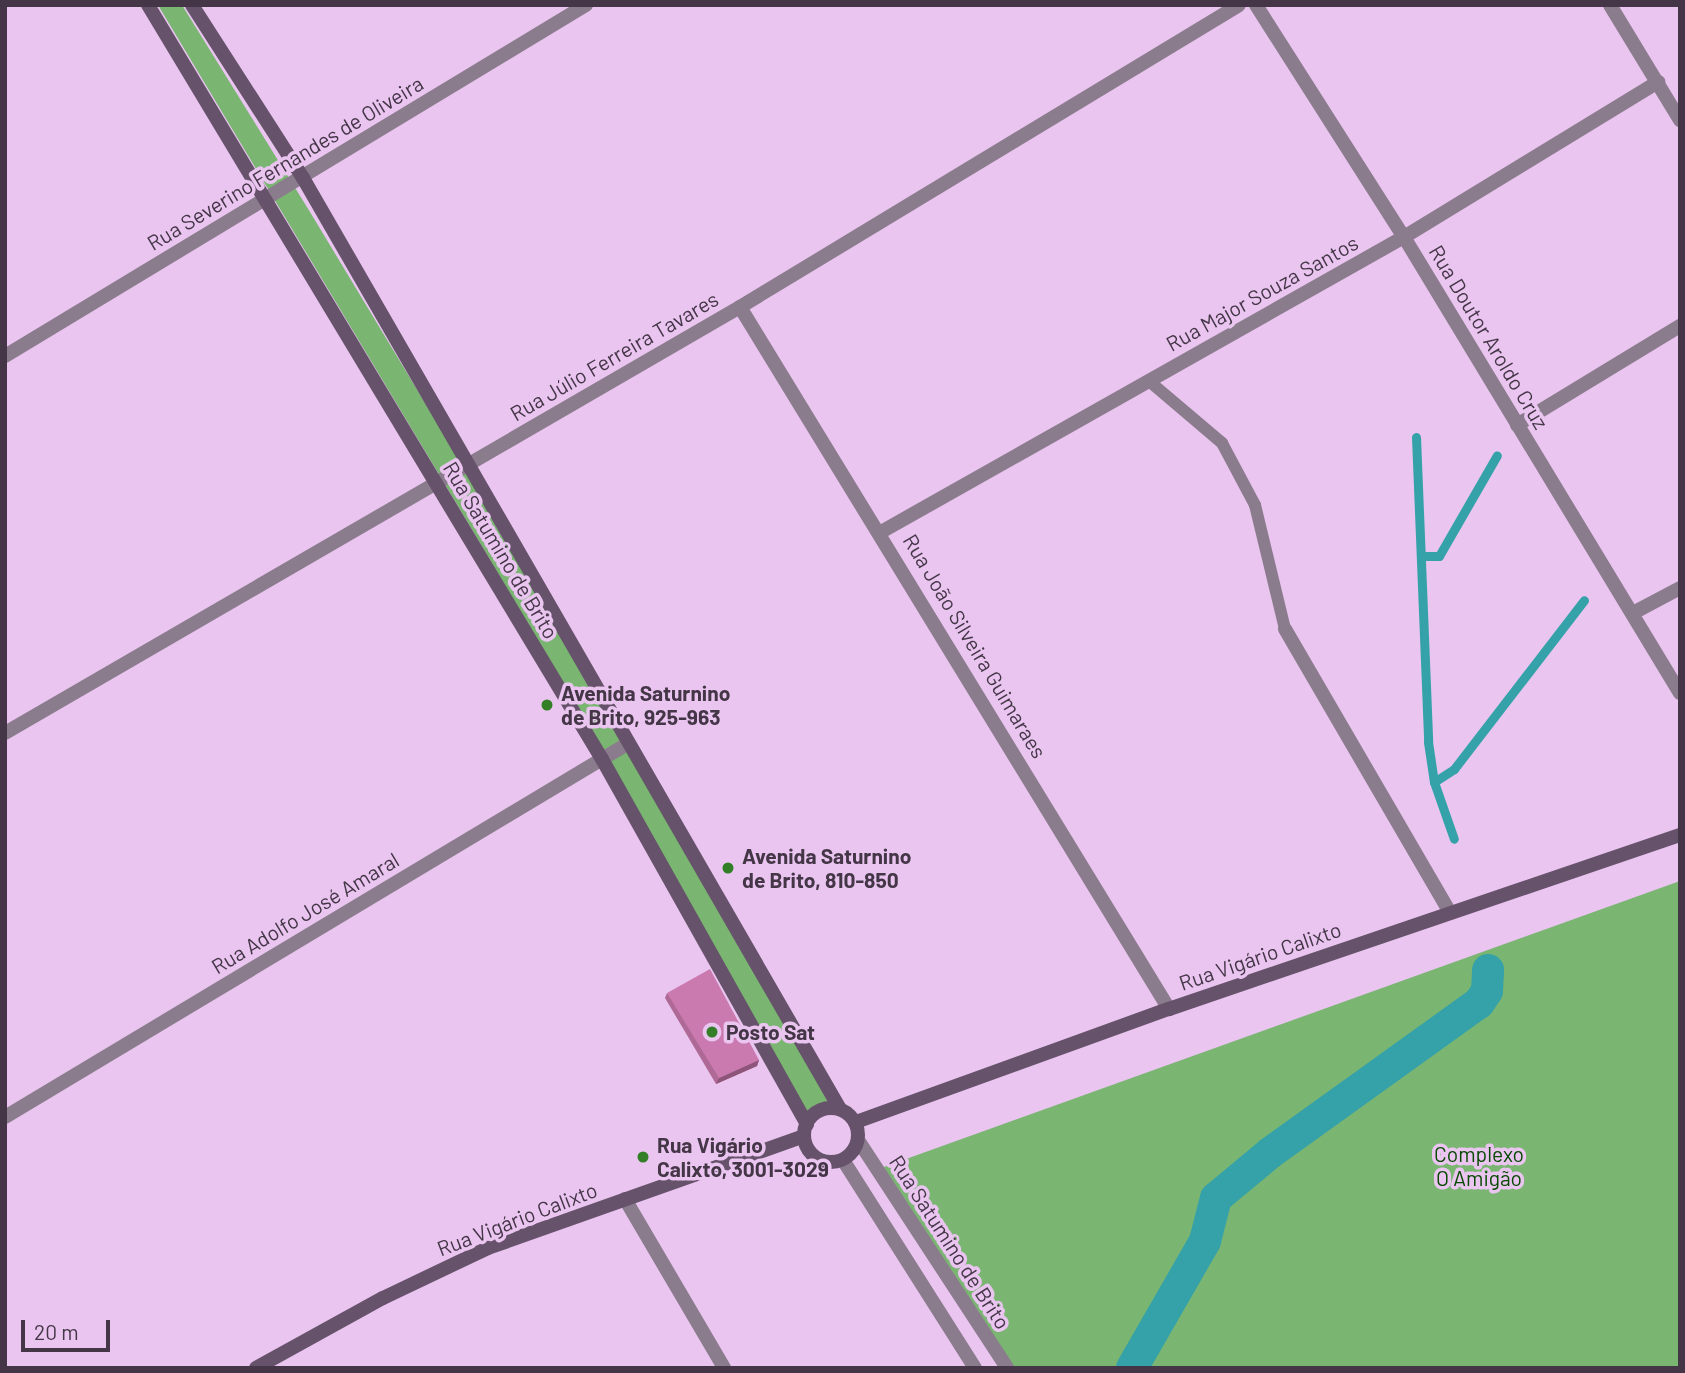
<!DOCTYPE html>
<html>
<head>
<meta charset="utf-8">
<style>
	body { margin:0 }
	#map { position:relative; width:1685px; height:1373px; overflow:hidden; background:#e9c5f0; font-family:Barlow,sans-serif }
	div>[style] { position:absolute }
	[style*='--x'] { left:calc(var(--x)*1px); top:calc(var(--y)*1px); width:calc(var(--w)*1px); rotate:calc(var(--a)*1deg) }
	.green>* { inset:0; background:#7ab572 }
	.stream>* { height:9px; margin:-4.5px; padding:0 4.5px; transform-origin:4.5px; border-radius:4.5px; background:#35a2a9 }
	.canal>* { height:32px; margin:-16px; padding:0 16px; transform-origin:16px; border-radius:16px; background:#35a2a9 }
	.service>* { height:12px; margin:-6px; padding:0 6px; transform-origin:6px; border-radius:6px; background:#8b7c8d }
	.minor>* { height:14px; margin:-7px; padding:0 7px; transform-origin:7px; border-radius:7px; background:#8b7c8d }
	.secondary>* { height:14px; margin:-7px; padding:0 7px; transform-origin:7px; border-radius:7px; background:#67526b }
	.secondary>.ring { margin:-7px; padding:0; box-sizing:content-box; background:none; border:14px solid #67526b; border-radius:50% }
	.wall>* { inset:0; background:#af6996 }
	.shaded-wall>* { inset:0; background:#8e557a }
	.building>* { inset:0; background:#cb7aaf }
	.dots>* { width:19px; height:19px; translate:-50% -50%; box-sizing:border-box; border:4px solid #e9c5f0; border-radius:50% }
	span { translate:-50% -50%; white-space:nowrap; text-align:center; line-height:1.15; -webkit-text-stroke:7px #e9c5f0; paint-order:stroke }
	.street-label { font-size:21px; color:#443647 }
	.poi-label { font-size:21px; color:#443647; font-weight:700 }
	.left { translate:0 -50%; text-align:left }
	.park-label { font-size:21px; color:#074a00 }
	.frame { position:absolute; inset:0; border:7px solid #443647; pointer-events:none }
	.scale { position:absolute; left:21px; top:1320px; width:89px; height:32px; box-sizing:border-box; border:4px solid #443647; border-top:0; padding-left:9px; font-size:21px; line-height:24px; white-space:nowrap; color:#443647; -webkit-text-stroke:5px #e9c5f0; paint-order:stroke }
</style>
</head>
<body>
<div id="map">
	<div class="green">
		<i style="clip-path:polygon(158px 5px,182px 5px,310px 212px,495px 519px,830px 1102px,808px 1114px,486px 553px)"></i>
		<i style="clip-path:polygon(1680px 881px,1680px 1368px,1003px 1368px,881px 1168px)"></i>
	</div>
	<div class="stream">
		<i style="--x:1416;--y:437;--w:305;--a:87.7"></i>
		<i style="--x:1428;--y:742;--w:40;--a:81.5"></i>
		<i style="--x:1434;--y:782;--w:60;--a:70.7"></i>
		<i style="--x:1422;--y:556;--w:17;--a:0"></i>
		<i style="--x:1439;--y:556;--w:116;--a:-60.1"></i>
		<i style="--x:1434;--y:782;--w:24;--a:-33"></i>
		<i style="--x:1454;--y:769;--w:213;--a:-52.4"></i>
	</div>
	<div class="canal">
		<i style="--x:1132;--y:1368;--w:146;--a:-60.1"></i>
		<i style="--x:1205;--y:1241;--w:44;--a:-75.7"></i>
		<i style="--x:1216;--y:1198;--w:70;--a:-39.8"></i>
		<i style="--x:1270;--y:1153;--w:257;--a:-35.7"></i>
		<i style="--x:1479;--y:1003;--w:14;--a:-56"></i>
		<i style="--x:1487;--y:991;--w:21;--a:-87"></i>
	</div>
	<div class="service">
		<i style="--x:1149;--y:381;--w:96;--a:40.3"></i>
		<i style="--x:1222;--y:443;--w:70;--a:62"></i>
		<i style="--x:1255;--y:505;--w:128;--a:76.4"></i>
	</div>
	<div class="minor">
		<i style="--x:1256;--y:5;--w:275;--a:57.5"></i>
		<i style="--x:1404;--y:237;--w:533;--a:58.82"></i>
		<i style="--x:1610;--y:5;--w:135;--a:58.7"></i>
		<i style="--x:740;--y:307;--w:823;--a:58.57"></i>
		<i style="--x:5;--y:356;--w:679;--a:-31.14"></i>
		<i style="--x:1517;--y:425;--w:191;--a:-31.3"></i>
		<i style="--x:881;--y:532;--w:600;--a:-29.43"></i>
		<i style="--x:1404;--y:237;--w:298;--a:-31.4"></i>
		<i style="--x:1633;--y:613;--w:53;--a:-28"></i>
		<i style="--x:1285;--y:629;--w:328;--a:59.8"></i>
		<i style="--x:5;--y:733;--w:850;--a:-30.1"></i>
		<i style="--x:740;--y:307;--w:583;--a:-31.18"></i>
		<i style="--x:5;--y:1117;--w:725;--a:-30.95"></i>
		<i style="--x:858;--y:1140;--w:272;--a:56.8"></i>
		<i style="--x:843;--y:1160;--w:246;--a:57.6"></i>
		<i style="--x:625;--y:1199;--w:196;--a:59.6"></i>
	</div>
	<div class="secondary">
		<i style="--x:148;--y:5;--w:880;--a:58.95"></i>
		<i style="--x:602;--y:759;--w:419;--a:60.7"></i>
		<i style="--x:192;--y:5;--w:206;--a:57.3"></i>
		<i style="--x:303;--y:178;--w:1073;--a:60.02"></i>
		<i class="ring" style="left:804px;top:1108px;width:40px;height:40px"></i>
		<i style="--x:856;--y:1122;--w:333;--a:-19.9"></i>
		<i style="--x:1169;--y:1009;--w:540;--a:-18.8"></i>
		<i style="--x:256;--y:1368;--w:145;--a:-28.9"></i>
		<i style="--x:383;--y:1298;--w:116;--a:-25.5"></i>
		<i style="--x:488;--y:1248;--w:335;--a:-19.5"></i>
	</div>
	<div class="wall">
		<i style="clip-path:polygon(667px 993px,759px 1060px,757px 1066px,716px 1084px,665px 998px)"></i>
	</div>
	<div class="shaded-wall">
		<i style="clip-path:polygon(759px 1060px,757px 1066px,716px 1084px,719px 1078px)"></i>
	</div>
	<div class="building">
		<i style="clip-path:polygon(710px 969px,759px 1060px,719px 1078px,667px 993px)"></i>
	</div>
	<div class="dots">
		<i style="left:547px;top:705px;background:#327f28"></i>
		<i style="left:728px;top:868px;background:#327f28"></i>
		<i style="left:712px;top:1032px;background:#327f28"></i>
		<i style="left:643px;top:1157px;background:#327f28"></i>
	</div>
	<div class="street-label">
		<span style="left:285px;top:163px;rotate:-31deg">Rua Severino Fernandes de Oliveira</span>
		<span style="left:1262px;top:293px;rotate:-29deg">Rua Major Souza Santos</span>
		<span style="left:1489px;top:337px;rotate:59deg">Rua Doutor Aroldo Cruz</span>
		<span style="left:614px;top:356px;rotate:-30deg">Rua Júlio Ferreira Tavares</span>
		<span style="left:501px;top:550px;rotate:59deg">Rua Satumino de Brito</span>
		<span style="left:975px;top:646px;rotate:59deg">Rua João Silveira Guimaraes</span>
		<span style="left:305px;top:913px;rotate:-31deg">Rua Adolfo José Amaral</span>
		<span style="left:1260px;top:956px;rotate:-19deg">Rua Vigário Calixto</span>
		<span style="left:517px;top:1219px;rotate:-21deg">Rua Vigário Calixto</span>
		<span style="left:950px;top:1242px;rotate:57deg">Rua Satumino de Brito</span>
	</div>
	<div class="poi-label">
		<span class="left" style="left:561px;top:705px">Avenida Saturnino<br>de Brito, 925-963</span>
		<span class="left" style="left:742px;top:868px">Avenida Saturnino<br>de Brito, 810-850</span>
		<span class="left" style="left:726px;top:1032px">Posto Sat</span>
		<span class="left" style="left:657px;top:1157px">Rua Vigário<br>Calixto, 3001-3029</span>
	</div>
	<div class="park-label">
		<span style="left:1479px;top:1166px">Complexo<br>O Amigão</span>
	</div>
	<div class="frame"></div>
	<div class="scale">20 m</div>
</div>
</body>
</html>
